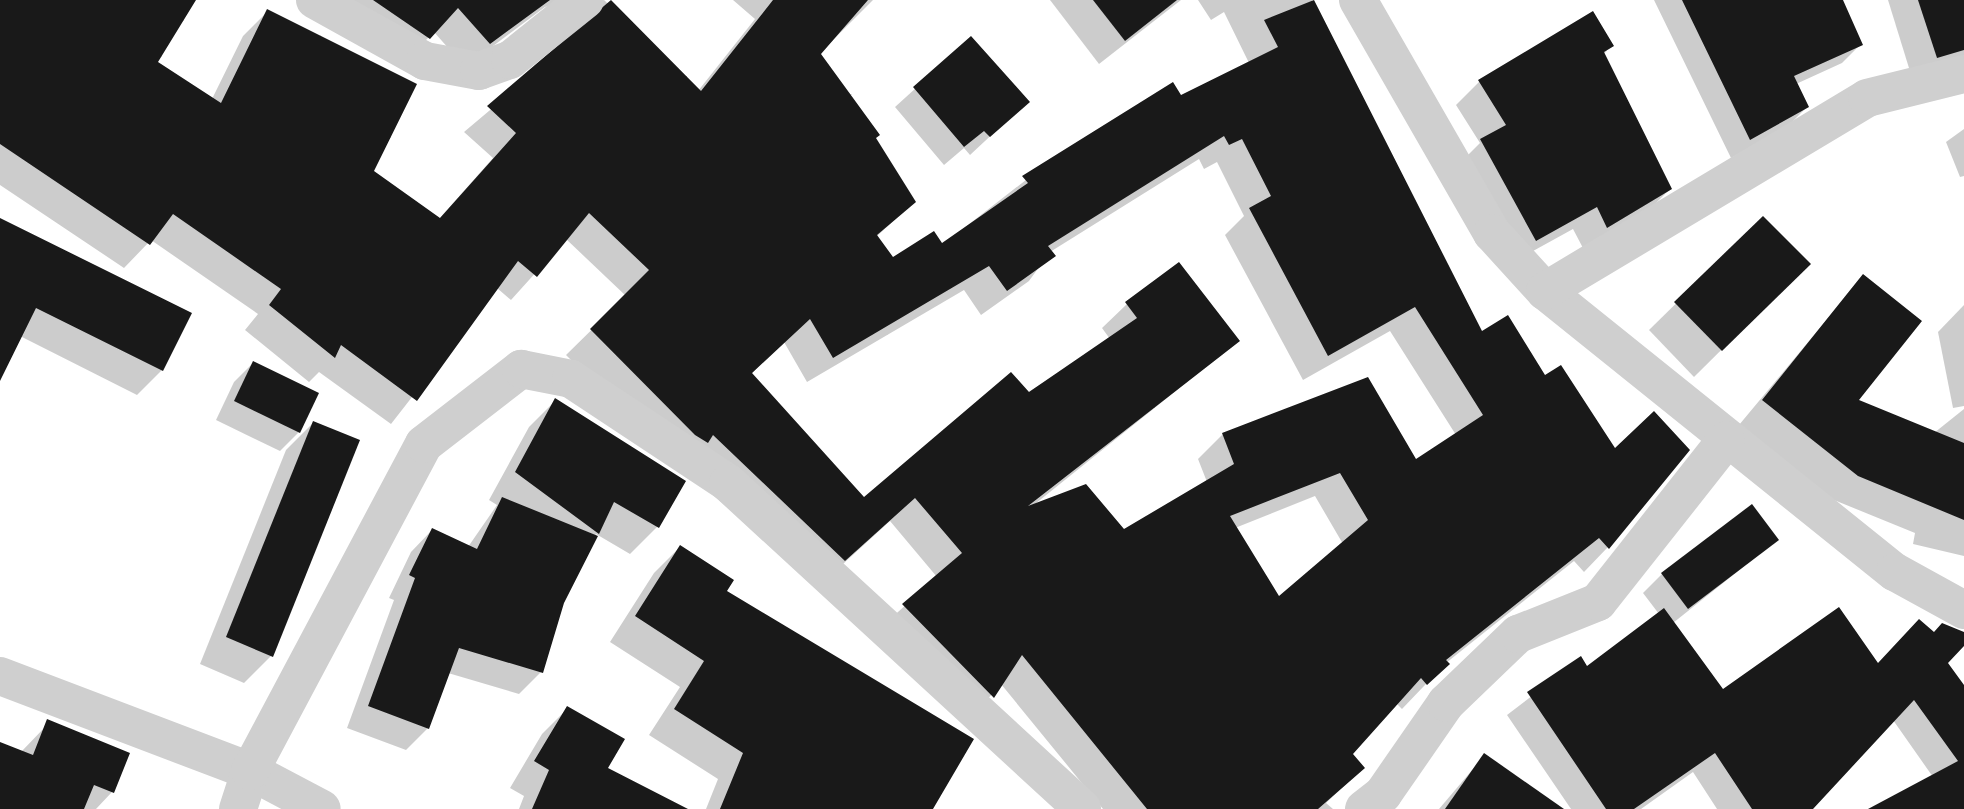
<!DOCTYPE html>
<html>
<head>
<meta charset="utf-8">
<style>
	body { margin:0 }
	#map { position:relative; width:1964px; height:809px; overflow:hidden; background:#fff; font-family:Helvetica,sans-serif }
	div>[style] { position:absolute }
	[style*='--x'] { left:calc(var(--x)*1px); top:calc(var(--y)*1px); width:calc(var(--w)*1px); rotate:calc(var(--a)*1deg) }
	.shadow>* { inset:0; background:#0003 }
	.building>* { inset:0; background:#191919 }
	.street>* { height:38px; margin:-19px; padding:0 19px; transform-origin:19px; border-radius:19px; background:#cfcfcf }
	span { translate:-50% -50%; white-space:nowrap; text-align:center; line-height:1.15; -webkit-text-stroke:7px #fff; paint-order:stroke }
</style>
</head>
<body>
<div id="map">
	<div class="shadow">
		<i style="clip-path:polygon(evenodd,0 0,194px 0,155px 62px,212px 99px,243px 36px,268px 11px,372px 171px,439px 219px,493px 158px,464px 132px,577px 37px,604px 0,698px 91px,755px 19px,733px 0,873px 0,819px 54px,914px 202px,876px 237px,893px 259px,941px 246px,1049px 162px,1249px 63px,1224px 12px,1211px 20px,1198px 0,1312px 0,1481px 334px,1608px 547px,1584px 572px,1574px 561px,1446px 663px,1402px 709px,1396px 703px,1351px 754px,1363px 768px,1326px 803px,1333px 809px,1103px 809px,1001px 684px,968px 721px,879px 629px,937px 577px,890px 521px,820px 585px,670px 459px,566px 355px,626px 296px,566px 239px,511px 300px,497px 288px,391px 424px,319px 372px,309px 382px,245px 330px,258px 314px,151px 240px,124px 268px,0 185px,0 0,1199px 159px,1204px 169px,1217px 162px,1244px 216px,1225px 235px,1303px 380px,1390px 331px,1456px 435px,1415px 461px,1223px 434px,1198px 459px,1207px 482px,1123px 532px,1035px 504px,1238px 341px,1127px 304px,1102px 328px,1110px 339px,864px 499px,751px 374px,784px 342px,807px 382px,964px 290px,981px 315px,1029px 281px,1050px 252px,1199px 159px,0 0,1315px 496px,1343px 544px,1278px 599px,1235px 528px,1315px 496px)"></i>
		<i style="clip-path:polygon(341px 0,567px 0,545px 7px,465px 67px,434px 32px,404px 62px)"></i>
		<i style="clip-path:polygon(1050px 0,1181px 0,1099px 64px)"></i>
		<i style="clip-path:polygon(1654px 0,1841px 0,1861px 44px,1842px 63px,1796px 84px,1807px 107px,1788px 126px,1731px 158px)"></i>
		<i style="clip-path:polygon(1888px 0,1964px 0,1964px 65px,1913px 81px)"></i>
		<i style="clip-path:polygon(1592px 13px,1612px 45px,1603px 55px,1670px 189px,1647px 212px,1584px 250px,1573px 229px,1513px 262px,1459px 164px,1480px 143px,1456px 105px,1479px 82px)"></i>
		<i style="clip-path:polygon(971px 38px,1027px 102px,970px 155px,964px 148px,944px 165px,895px 107px)"></i>
		<i style="clip-path:polygon(1964px 129px,1964px 176px,1960px 177px,1946px 142px)"></i>
		<i style="clip-path:polygon(1763px 218px,1808px 264px,1694px 377px,1649px 330px)"></i>
		<i style="clip-path:polygon(0 220px,162px 370px,137px 395px,20px 336px,0 377px)"></i>
		<i style="clip-path:polygon(1863px 276px,1856px 401px,1934px 433px,1964px 409px,1964px 556px,1913px 544px,1915px 533px,1834px 500px,1739px 425px)"></i>
		<i style="clip-path:polygon(1964px 305px,1964px 406px,1953px 408px,1938px 332px)"></i>
		<i style="clip-path:polygon(253px 363px,299px 432px,280px 451px,216px 420px,234px 382px)"></i>
		<i style="clip-path:polygon(556px 400px,684px 482px,657px 527px,630px 554px,596px 534px,563px 603px,541px 672px,519px 694px,448px 673px,428px 728px,406px 750px,347px 728px,394px 600px,389px 598px,411px 552px,432px 530px,468px 547px,497px 505px,489px 500px,529px 427px)"></i>
		<i style="clip-path:polygon(313px 423px,271px 656px,244px 683px,200px 664px,286px 450px)"></i>
		<i style="clip-path:polygon(1777px 540px,1673px 623px,1722px 692px,1877px 665px,1934px 634px,1964px 637px,1946px 663px,1964px 688px,1964px 809px,1875px 809px,1933px 777px,1893px 720px,1811px 809px,1717px 809px,1693px 772px,1641px 809px,1571px 809px,1507px 715px,1580px 659px,1586px 668px,1659px 614px,1643px 593px,1662px 574px)"></i>
		<i style="clip-path:polygon(680px 547px,724px 592px,931px 809px,706px 809px,718px 779px,649px 735px,680px 687px,610px 642px,654px 573px)"></i>
		<i style="clip-path:polygon(568px 708px,605px 769px,684px 809px,519px 809px,524px 796px,510px 788px,542px 734px)"></i>
		<i style="clip-path:polygon(46px 726px,128px 754px,112px 792px,96px 809px,0 809px,0 744px,21px 752px)"></i>
		<i style="clip-path:polygon(1484px 756px,1561px 809px,1439px 809px)"></i>
	</div>
	<div class="building">
		<i style="clip-path:polygon(evenodd,0 0,196px 0,158px 62px,221px 103px,267px 9px,417px 84px,374px 171px,440px 218px,516px 133px,487px 106px,611px 0,701px 91px,773px 0,868px 0,821px 54px,880px 135px,876px 138px,916px 202px,877px 235px,893px 257px,934px 231px,942px 243px,1028px 183px,1022px 176px,1173px 82px,1181px 95px,1278px 47px,1264px 20px,1314px 0,1482px 331px,1508px 315px,1545px 375px,1561px 365px,1615px 448px,1654px 411px,1690px 450px,1609px 549px,1599px 538px,1446px 660px,1450px 664px,1427px 685px,1421px 678px,1353px 754px,1365px 768px,1318px 809px,1147px 809px,1022px 655px,994px 698px,902px 604px,962px 553px,915px 498px,845px 561px,713px 435px,708px 443px,695px 435px,590px 329px,649px 270px,589px 213px,537px 277px,518px 261px,417px 401px,341px 345px,335px 358px,269px 305px,281px 289px,173px 214px,150px 245px,0 144px,0 0,1224px 136px,1229px 145px,1242px 139px,1271px 196px,1249px 208px,1328px 356px,1415px 307px,1483px 415px,1416px 459px,1368px 377px,1222px 433px,1234px 464px,1124px 529px,1086px 484px,1028px 506px,1240px 341px,1179px 262px,1125px 302px,1137px 318px,1029px 392px,1011px 372px,864px 497px,752px 373px,810px 319px,833px 358px,989px 266px,1007px 291px,1056px 256px,1048px 246px,1224px 136px,0 0,1340px 473px,1368px 520px,1279px 596px,1230px 516px,1340px 473px)"></i>
		<i style="clip-path:polygon(373px 0,550px 0,490px 44px,458px 8px,430px 39px)"></i>
		<i style="clip-path:polygon(1093px 0,1177px 0,1125px 41px)"></i>
		<i style="clip-path:polygon(1682px 0,1843px 0,1863px 45px,1794px 76px,1809px 107px,1750px 140px)"></i>
		<i style="clip-path:polygon(1918px 0,1964px 0,1964px 50px,1937px 58px)"></i>
		<i style="clip-path:polygon(1593px 11px,1614px 46px,1604px 52px,1672px 189px,1607px 228px,1597px 207px,1536px 241px,1480px 139px,1506px 125px,1478px 80px)"></i>
		<i style="clip-path:polygon(971px 36px,1030px 102px,990px 137px,984px 131px,964px 147px,913px 87px)"></i>
		<i style="clip-path:polygon(1763px 216px,1811px 264px,1722px 351px,1674px 302px)"></i>
		<i style="clip-path:polygon(0 218px,192px 313px,163px 371px,36px 308px,0 381px)"></i>
		<i style="clip-path:polygon(1863px 274px,1922px 321px,1859px 400px,1964px 443px,1964px 520px,1858px 476px,1762px 400px)"></i>
		<i style="clip-path:polygon(253px 361px,319px 393px,300px 433px,234px 401px)"></i>
		<i style="clip-path:polygon(555px 398px,686px 481px,659px 528px,614px 502px,599px 534px,515px 472px)"></i>
		<i style="clip-path:polygon(313px 421px,360px 440px,273px 657px,226px 637px)"></i>
		<i style="clip-path:polygon(502px 497px,598px 536px,564px 603px,543px 673px,459px 648px,429px 729px,368px 706px,415px 578px,409px 575px,432px 528px,477px 549px)"></i>
		<i style="clip-path:polygon(1752px 504px,1779px 540px,1688px 609px,1661px 573px)"></i>
		<i style="clip-path:polygon(680px 545px,734px 580px,727px 591px,974px 739px,933px 809px,720px 809px,743px 753px,674px 709px,704px 661px,635px 616px)"></i>
		<i style="clip-path:polygon(1839px 607px,1878px 663px,1919px 619px,1934px 632px,1942px 623px,1964px 632px,1964px 646px,1948px 663px,1964px 685px,1964px 809px,1868px 809px,1958px 761px,1914px 700px,1813px 809px,1752px 809px,1715px 753px,1634px 809px,1606px 809px,1527px 692px,1581px 656px,1587px 666px,1664px 608px,1723px 689px)"></i>
		<i style="clip-path:polygon(567px 706px,625px 739px,608px 768px,688px 809px,532px 809px,549px 770px,534px 761px)"></i>
		<i style="clip-path:polygon(47px 719px,130px 753px,114px 793px,94px 785px,84px 809px,0 809px,0 742px,33px 755px)"></i>
		<i style="clip-path:polygon(1484px 753px,1564px 809px,1445px 809px)"></i>
	</div>
	<div class="street">
		<i style="--x:315;--y:0;--w:126;--a:29"></i>
		<i style="--x:425;--y:61;--w:55;--a:10.5"></i>
		<i style="--x:479;--y:71;--w:33;--a:-20"></i>
		<i style="--x:510;--y:60;--w:96;--a:-38.7"></i>
		<i style="--x:1358;--y:0;--w:269;--a:60.1"></i>
		<i style="--x:1492;--y:233;--w:79;--a:47.6"></i>
		<i style="--x:1545;--y:291;--w:449;--a:38.8"></i>
		<i style="--x:1895;--y:572;--w:79;--a:28.8"></i>
		<i style="--x:1545;--y:291;--w:375;--a:-30.9"></i>
		<i style="--x:1867;--y:98;--w:100;--a:-13.9"></i>
		<i style="--x:0;--y:676;--w:267;--a:20.8"></i>
		<i style="--x:250;--y:771;--w:81;--a:27.8"></i>
		<i style="--x:238;--y:809;--w:40;--a:-72"></i>
		<i style="--x:250;--y:771;--w:370;--a:-62"></i>
		<i style="--x:424;--y:444;--w:123;--a:-37.7"></i>
		<i style="--x:521;--y:369;--w:51;--a:11.3"></i>
		<i style="--x:571;--y:379;--w:188;--a:33.5"></i>
		<i style="--x:728;--y:483;--w:481;--a:42.6"></i>
		<i style="--x:1364;--y:809;--w:24;--a:-38"></i>
		<i style="--x:1383;--y:794;--w:111;--a:-55.3"></i>
		<i style="--x:1446;--y:703;--w:100;--a:-43.8"></i>
		<i style="--x:1518;--y:634;--w:86;--a:-21.8"></i>
		<i style="--x:1598;--y:602;--w:206;--a:-51.7"></i>
	</div>
</div>
</body>
</html>
